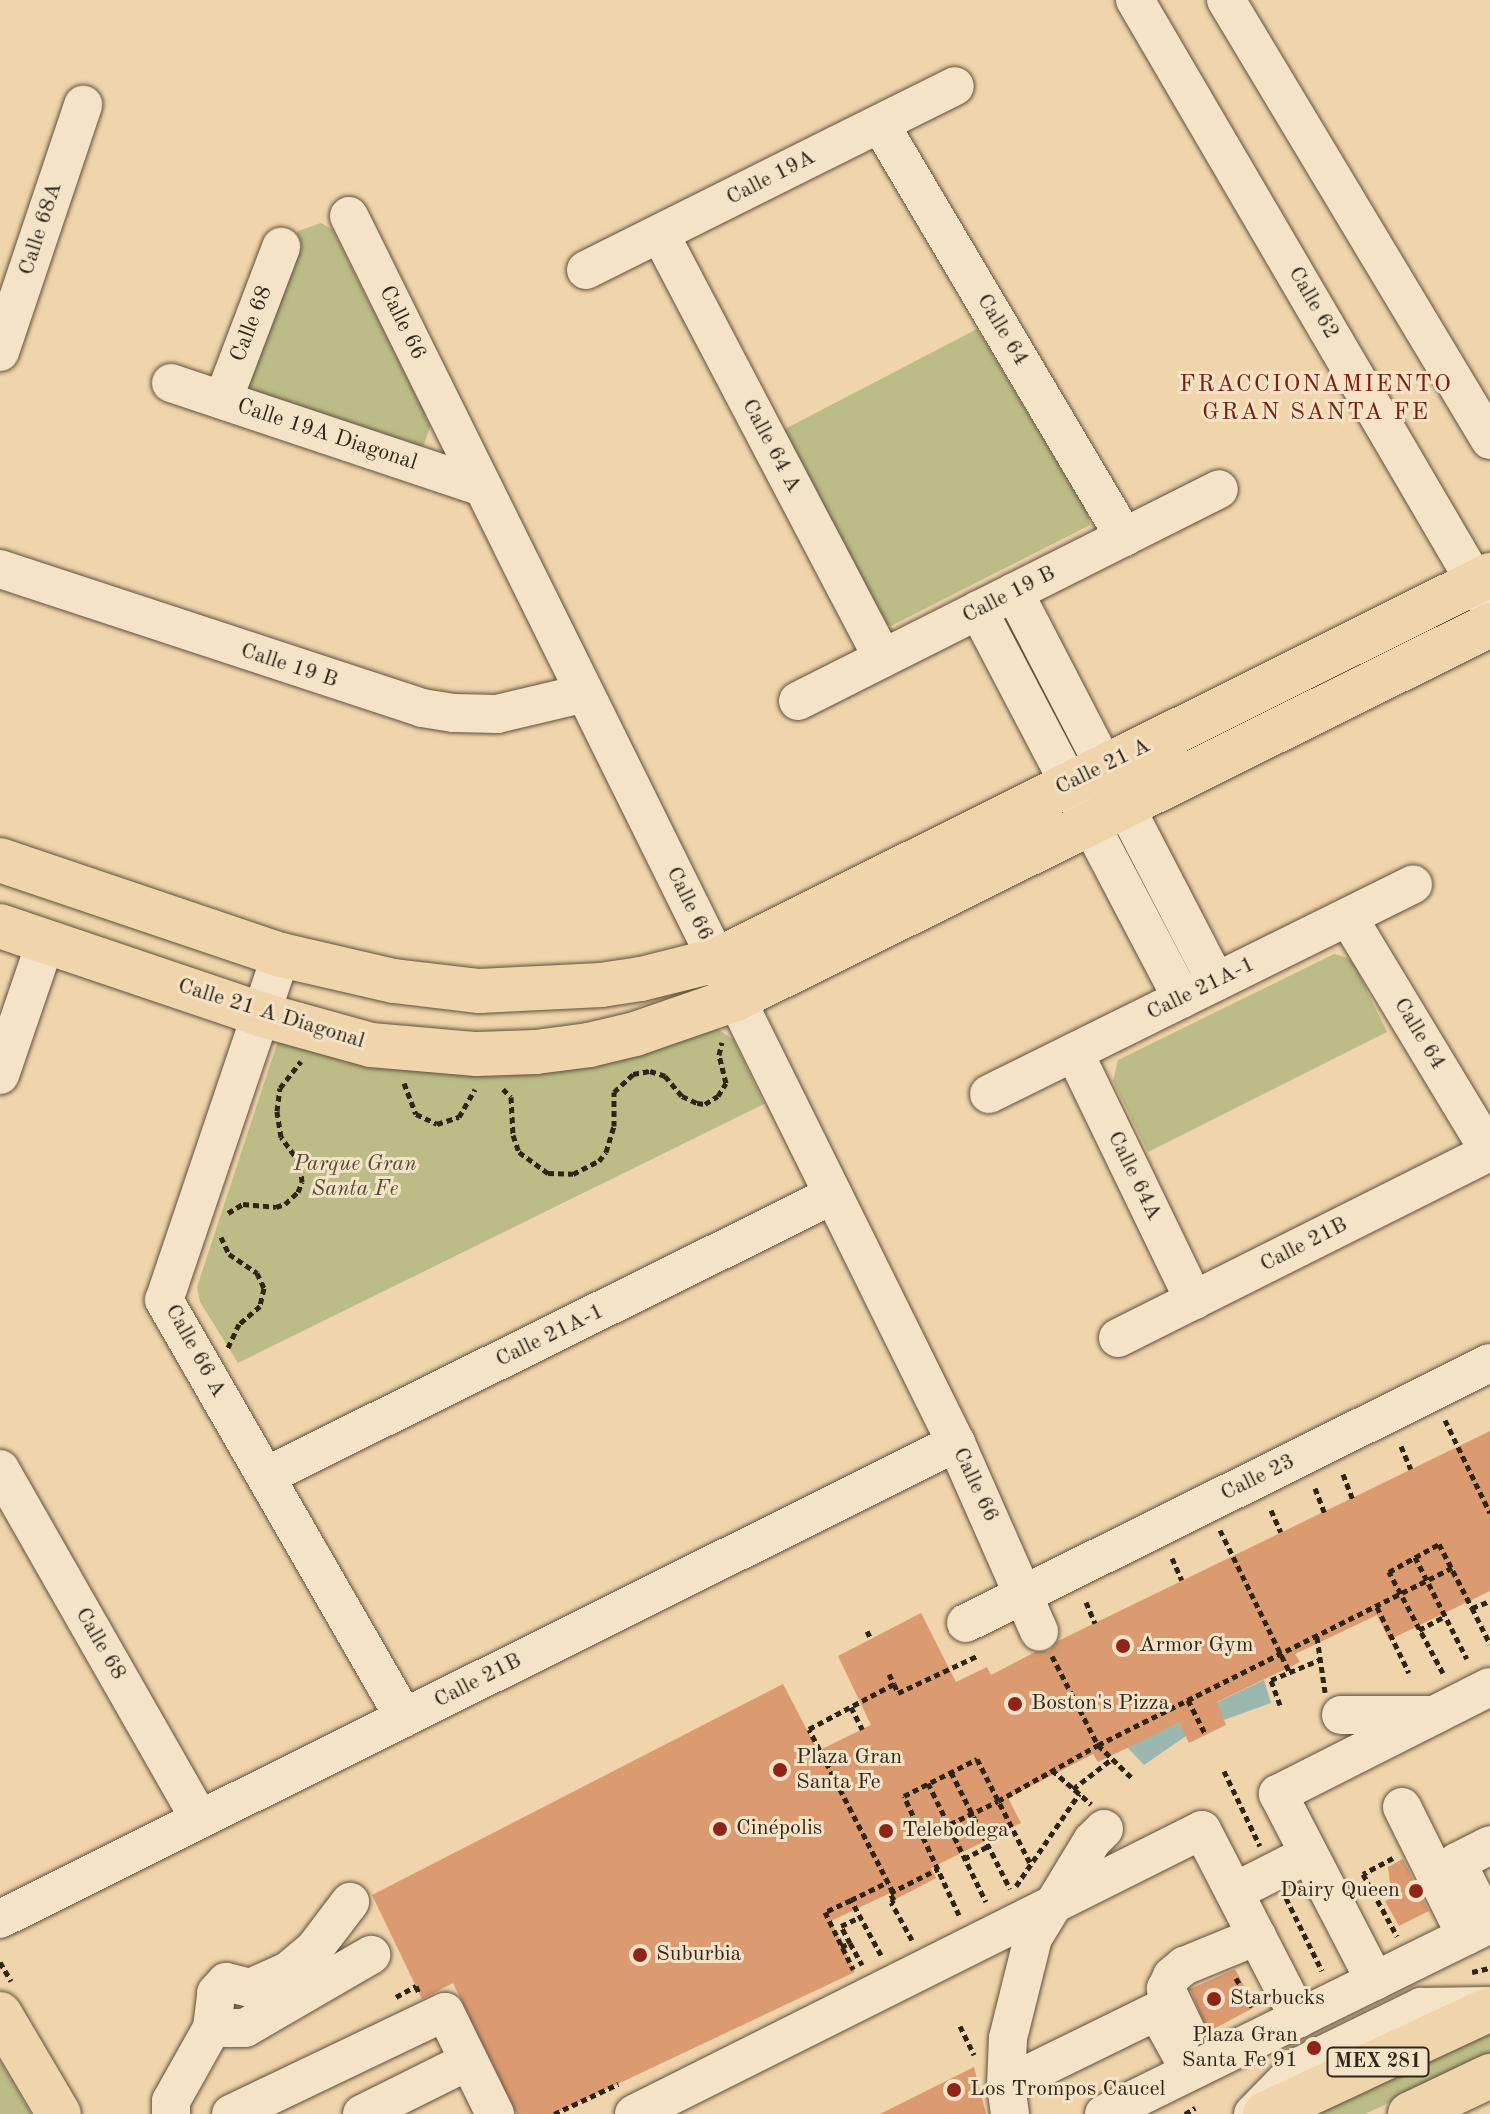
<!DOCTYPE html>
<html>
<head>
<meta charset="utf-8">
<style>
	body { margin:0 }
	#map { position:relative; width:1490px; height:2114px; overflow:hidden; background:#f0d4ab; font-family:"Old Standard TT",serif }
	div>[style] { position:absolute }
	[style*='--x'] { left:calc(var(--x)*1px); top:calc(var(--y)*1px); width:calc(var(--w)*1px); rotate:calc(var(--a)*1deg) }
	.green>* { inset:0; background:#bcbc87 }
	.water>* { inset:0; background:#9bb7af }
	.building>* { inset:0; background:#db9a70 }
	.path>* { height:5px; margin-top:-2.5px; transform-origin:0; background:repeating-linear-gradient(90deg,#2e2417 0 6px,transparent 0 10px) }
	.roads { filter:drop-shadow(0 0 2px #5e503c) drop-shadow(0 0 2px #5e503c) }
	.minor>* { height:38px; margin:-19px; padding:0 19px; transform-origin:19px; border-radius:19px; background:#f5e3c8 }
	.major>* { height:44px; margin:-22px; padding:0 22px; transform-origin:22px; border-radius:22px; background:#f0d4ab }
	.dots>* { width:22px; height:22px; translate:-50% -50%; box-sizing:border-box; border:4px solid #f5e3c8; border-radius:50% }
	span { translate:-50% -50%; white-space:nowrap; text-align:center; line-height:1.15; -webkit-text-stroke:6px #f5e3c8; paint-order:stroke }
	.shield-label span { padding:2px 6px; background:#f5e3c8; border:2px solid; border-radius:6px; -webkit-text-stroke-width:0 }
	.shield-label { font-size:20px; color:#2e2417; font-weight:700 }
	.street-label { font-size:22px; color:#2e2417 }
	.park-label { font-size:22px; color:#524a33; font-style:italic }
	.poi-label { font-size:22px; color:#2e2417 }
	.left { translate:0 -50%; text-align:left }
	.right { translate:-100% -50%; text-align:right }
	.neighbourhood-label { font-size:24px; color:#7a1f14; letter-spacing:2px }
</style>
</head>
<body>
<div id="map">
	<div class="green">
		<i style="clip-path:polygon(321px 223px,332px 229px,423px 410px,430px 427px,424px 445px,415px 449px,254px 395px,247px 385px,298px 231px)"></i>
		<i style="clip-path:polygon(977px 329px,1087px 511px,1090px 525px,891px 626px,885px 624px,783px 430px)"></i>
		<i style="clip-path:polygon(1334px 954px,1348px 958px,1355px 966px,1387px 1032px,1148px 1152px,1113px 1081px,1118px 1060px)"></i>
		<i style="clip-path:polygon(717px 1029px,733px 1039px,764px 1104px,238px 1363px,200px 1302px,197px 1287px,279px 1038px,564px 1069px,631px 1058px)"></i>
		<i style="clip-path:polygon(1490px 2033px,1490px 2055px,1365px 2114px,1317px 2114px)"></i>
		<i style="clip-path:polygon(0 2061px,31px 2114px,0 2114px)"></i>
	</div>
	<div class="water">
		<i style="clip-path:polygon(1264px 1680px,1271px 1703px,1224px 1720px,1216px 1703px)"></i>
		<i style="clip-path:polygon(1179px 1723px,1186px 1736px,1144px 1765px,1127px 1747px)"></i>
	</div>
	<div class="building">
		<i style="clip-path:polygon(1490px 1431px,1490px 1591px,1389px 1640px,1377px 1615px,1295px 1654px,1300px 1662px,1217px 1702px,1226px 1725px,1189px 1743px,1179px 1723px,1098px 1762px,1093px 1754px,1008px 1798px,1021px 1823px,931px 1868px,936px 1878px,894px 1900px,890px 1893px,831px 1921px,855px 1972px,554px 2114px,517px 2114px,453px 1983px,422px 1999px,372px 1895px,783px 1684px,818px 1751px,871px 1725px,838px 1656px,921px 1613px,956px 1682px,987px 1667px,991px 1675px,1035px 1652px,1049px 1651px,1058px 1641px)"></i>
		<i style="clip-path:polygon(1403px 1859px,1429px 1911px,1399px 1926px,1385px 1901px,1392px 1898px,1388px 1867px)"></i>
		<i style="clip-path:polygon(1235px 1969px,1255px 2007px,1208px 2032px,1190px 1989px)"></i>
		<i style="clip-path:polygon(974px 2067px,986px 2114px,880px 2114px)"></i>
	</div>
	<div class="path">
		<i style="--x:404;--y:1083;--w:33;--a:69"></i>
		<i style="--x:416;--y:1114;--w:23;--a:25"></i>
		<i style="--x:437;--y:1124;--w:23;--a:-18"></i>
		<i style="--x:459;--y:1117;--w:32;--a:-60"></i>
		<i style="--x:503;--y:1089;--w:11;--a:45"></i>
		<i style="--x:511;--y:1097;--w:38;--a:87"></i>
		<i style="--x:513;--y:1135;--w:18;--a:71"></i>
		<i style="--x:519;--y:1152;--w:36;--a:36"></i>
		<i style="--x:548;--y:1173;--w:25;--a:2"></i>
		<i style="--x:573;--y:1174;--w:29;--a:-27"></i>
		<i style="--x:599;--y:1161;--w:11;--a:-52"></i>
		<i style="--x:606;--y:1152;--w:27;--a:-73"></i>
		<i style="--x:614;--y:1126;--w:34;--a:-90"></i>
		<i style="--x:614;--y:1092;--w:26;--a:-43"></i>
		<i style="--x:633;--y:1074;--w:17;--a:-10"></i>
		<i style="--x:650;--y:1071;--w:16;--a:18"></i>
		<i style="--x:665;--y:1076;--w:26;--a:50"></i>
		<i style="--x:682;--y:1096;--w:17;--a:25"></i>
		<i style="--x:697;--y:1103;--w:8;--a:7"></i>
		<i style="--x:705;--y:1104;--w:15;--a:-32"></i>
		<i style="--x:718;--y:1096;--w:15;--a:-58"></i>
		<i style="--x:726;--y:1083;--w:29;--a:-104"></i>
		<i style="--x:719;--y:1055;--w:13;--a:-77"></i>
		<i style="--x:228;--y:1213;--w:17;--a:-31"></i>
		<i style="--x:243;--y:1204;--w:33;--a:5"></i>
		<i style="--x:276;--y:1207;--w:9;--a:-18"></i>
		<i style="--x:285;--y:1204;--w:18;--a:-43"></i>
		<i style="--x:298;--y:1192;--w:11;--a:-68"></i>
		<i style="--x:302;--y:1182;--w:19;--a:-96"></i>
		<i style="--x:300;--y:1163;--w:32;--a:-126"></i>
		<i style="--x:281;--y:1137;--w:26;--a:-99"></i>
		<i style="--x:277;--y:1111;--w:23;--a:-83"></i>
		<i style="--x:280;--y:1088;--w:34;--a:-52"></i>
		<i style="--x:221;--y:1237;--w:19;--a:65"></i>
		<i style="--x:229;--y:1254;--w:34;--a:34"></i>
		<i style="--x:257;--y:1273;--w:17;--a:65"></i>
		<i style="--x:264;--y:1288;--w:18;--a:103"></i>
		<i style="--x:260;--y:1306;--w:28;--a:139"></i>
		<i style="--x:239;--y:1324;--w:29;--a:115"></i>
		<i style="--x:1445;--y:1420;--w:103;--a:64.2"></i>
		<i style="--x:1401;--y:1446;--w:25;--a:67"></i>
		<i style="--x:1343;--y:1474;--w:26;--a:69"></i>
		<i style="--x:1315;--y:1488;--w:26;--a:69"></i>
		<i style="--x:1271;--y:1510;--w:24;--a:66"></i>
		<i style="--x:1220;--y:1530;--w:159;--a:63.9"></i>
		<i style="--x:1415;--y:1557;--w:114;--a:63"></i>
		<i style="--x:1172;--y:1558;--w:24;--a:66"></i>
		<i style="--x:1086;--y:1602;--w:23;--a:67"></i>
		<i style="--x:1377;--y:1607;--w:73;--a:64.1"></i>
		<i style="--x:1472;--y:1608;--w:40;--a:63.4"></i>
		<i style="--x:1419;--y:1630;--w:30;--a:-28"></i>
		<i style="--x:867;--y:1631;--w:9;--a:63"></i>
		<i style="--x:1317;--y:1637;--w:56;--a:81.7"></i>
		<i style="--x:1052;--y:1656;--w:100;--a:62.7"></i>
		<i style="--x:1098;--y:1745;--w:49;--a:44.2"></i>
		<i style="--x:1443;--y:1673;--w:115;--a:-118.1"></i>
		<i style="--x:1389;--y:1572;--w:57;--a:-29.2"></i>
		<i style="--x:1439;--y:1544;--w:72;--a:62.7"></i>
		<i style="--x:1472;--y:1608;--w:19;--a:-21"></i>
		<i style="--x:889;--y:1674;--w:11;--a:63"></i>
		<i style="--x:1188;--y:1700;--w:39;--a:63"></i>
		<i style="--x:1280;--y:1705;--w:27;--a:-110"></i>
		<i style="--x:1271;--y:1680;--w:52;--a:-22.6"></i>
		<i style="--x:851;--y:1707;--w:25;--a:63"></i>
		<i style="--x:1052;--y:1770;--w:52;--a:41.1"></i>
		<i style="--x:1224;--y:1771;--w:83;--a:64.4"></i>
		<i style="--x:951;--y:1772;--w:131;--a:63.2"></i>
		<i style="--x:928;--y:1783;--w:132;--a:64"></i>
		<i style="--x:1073;--y:1789;--w:49;--a:-37.6"></i>
		<i style="--x:923;--y:1837;--w:83;--a:-25.6"></i>
		<i style="--x:998;--y:1801;--w:115;--a:-29.2"></i>
		<i style="--x:1098;--y:1745;--w:396;--a:-26.6"></i>
		<i style="--x:1393;--y:1858;--w:34;--a:152"></i>
		<i style="--x:1363;--y:1874;--w:71;--a:61.3"></i>
		<i style="--x:964;--y:1859;--w:27;--a:-28"></i>
		<i style="--x:1016;--y:1886;--w:112;--a:-55.6"></i>
		<i style="--x:893;--y:1892;--w:183;--a:-117.3"></i>
		<i style="--x:809;--y:1729;--w:96;--a:-27.9"></i>
		<i style="--x:894;--y:1684;--w:10;--a:66"></i>
		<i style="--x:898;--y:1693;--w:89;--a:-25.1"></i>
		<i style="--x:1286;--y:1898;--w:81;--a:63.7"></i>
		<i style="--x:851;--y:1900;--w:29;--a:155"></i>
		<i style="--x:825;--y:1912;--w:64;--a:63.8"></i>
		<i style="--x:959;--y:1915;--w:131;--a:-114.8"></i>
		<i style="--x:904;--y:1796;--w:82;--a:-26.9"></i>
		<i style="--x:977;--y:1759;--w:117;--a:63"></i>
		<i style="--x:912;--y:1940;--w:43;--a:-118.9"></i>
		<i style="--x:891;--y:1902;--w:4;--a:-34"></i>
		<i style="--x:894;--y:1900;--w:8;--a:-120"></i>
		<i style="--x:890;--y:1893;--w:54;--a:-26.6"></i>
		<i style="--x:850;--y:1943;--w:25;--a:61"></i>
		<i style="--x:841;--y:1947;--w:10;--a:-24"></i>
		<i style="--x:850;--y:1943;--w:19;--a:-118"></i>
		<i style="--x:841;--y:1926;--w:21;--a:-25"></i>
		<i style="--x:881;--y:1955;--w:63;--a:-118.6"></i>
		<i style="--x:851;--y:1900;--w:41;--a:-25.9"></i>
		<i style="--x:0;--y:1962;--w:22;--a:60"></i>
		<i style="--x:1472;--y:1972;--w:18;--a:-13"></i>
		<i style="--x:1236;--y:1978;--w:33;--a:61"></i>
		<i style="--x:396;--y:1997;--w:23;--a:-29"></i>
		<i style="--x:416;--y:1986;--w:8;--a:67"></i>
		<i style="--x:960;--y:2026;--w:32;--a:64"></i>
		<i style="--x:554;--y:2114;--w:71;--a:-25.1"></i>
		<i style="--x:1185;--y:2114;--w:12;--a:-31"></i>
	</div>
	<div class="roads">
		<div class="minor">
			<i style="--x:1135;--y:0;--w:703;--a:59.68"></i>
			<i style="--x:1226;--y:0;--w:513;--a:59.04"></i>
			<i style="--x:880;--y:124;--w:480;--a:59.4"></i>
			<i style="--x:349;--y:216;--w:1369;--a:63.68"></i>
			<i style="--x:956;--y:1443;--w:206;--a:66.2"></i>
			<i style="--x:660;--y:234;--w:479;--a:62.3"></i>
			<i style="--x:586;--y:270;--w:412;--a:-26.5"></i>
			<i style="--x:0;--y:352;--w:261;--a:-71.4"></i>
			<i style="--x:171;--y:383;--w:328;--a:18.5"></i>
			<i style="--x:223;--y:400;--w:164;--a:-69.2"></i>
			<i style="--x:0;--y:569;--w:444;--a:18.2"></i>
			<i style="--x:422;--y:708;--w:32;--a:9"></i>
			<i style="--x:454;--y:713;--w:43;--a:1.3"></i>
			<i style="--x:497;--y:714;--w:90;--a:-13.4"></i>
			<i style="--x:1014;--y:592;--w:439;--a:62.6"></i>
			<i style="--x:978;--y:610;--w:439;--a:62.3"></i>
			<i style="--x:798;--y:701;--w:471;--a:-26.7"></i>
			<i style="--x:1348;--y:917;--w:275;--a:58.9"></i>
			<i style="--x:281;--y:955;--w:364;--a:108.7"></i>
			<i style="--x:164;--y:1300;--w:482;--a:60.1"></i>
			<i style="--x:1074;--y:1052;--w:276;--a:64.2"></i>
			<i style="--x:0;--y:1075;--w:142;--a:-71.1"></i>
			<i style="--x:989;--y:1094;--w:473;--a:-26.3"></i>
			<i style="--x:1118;--y:1338;--w:416;--a:-26.6"></i>
			<i style="--x:0;--y:1469;--w:403;--a:60.3"></i>
			<i style="--x:266;--y:1476;--w:633;--a:-26.36"></i>
			<i style="--x:966;--y:1623;--w:585;--a:-26.39"></i>
			<i style="--x:1341;--y:1715;--w:87;--a:0"></i>
			<i style="--x:1402;--y:1807;--w:144;--a:63.6"></i>
			<i style="--x:1234;--y:1892;--w:84;--a:-26.9"></i>
			<i style="--x:1478;--y:1905;--w:48;--a:-116"></i>
			<i style="--x:1457;--y:1862;--w:37;--a:-27"></i>
			<i style="--x:0;--y:1919;--w:1068;--a:-26.47"></i>
			<i style="--x:1375;--y:1981;--w:211;--a:-117.4"></i>
			<i style="--x:1278;--y:1794;--w:237;--a:-26.8"></i>
			<i style="--x:212;--y:2028;--w:33;--a:0"></i>
			<i style="--x:245;--y:2028;--w:146;--a:-30.1"></i>
			<i style="--x:1186;--y:2031;--w:47;--a:-115.5"></i>
			<i style="--x:1166;--y:1989;--w:14;--a:-65"></i>
			<i style="--x:1172;--y:1976;--w:16;--a:-40"></i>
			<i style="--x:1184;--y:1966;--w:79;--a:-22.3"></i>
			<i style="--x:1006;--y:2085;--w:168;--a:-26.1"></i>
			<i style="--x:1157;--y:2011;--w:68;--a:61.2"></i>
			<i style="--x:171;--y:2114;--w:13;--a:-90"></i>
			<i style="--x:171;--y:2101;--w:84;--a:-60.7"></i>
			<i style="--x:212;--y:2028;--w:35;--a:-83"></i>
			<i style="--x:216;--y:1993;--w:15;--a:-48"></i>
			<i style="--x:226;--y:1982;--w:25;--a:14"></i>
			<i style="--x:250;--y:1988;--w:42;--a:-24.1"></i>
			<i style="--x:288;--y:1971;--w:35;--a:-40"></i>
			<i style="--x:315;--y:1948;--w:58;--a:-52.7"></i>
			<i style="--x:231;--y:2114;--w:237;--a:-25.5"></i>
			<i style="--x:445;--y:2012;--w:114;--a:63.9"></i>
			<i style="--x:362;--y:2114;--w:119;--a:-26.4"></i>
			<i style="--x:634;--y:2114;--w:635;--a:-26.57"></i>
			<i style="--x:1202;--y:1830;--w:212;--a:62.7"></i>
			<i style="--x:1010;--y:2114;--w:29;--a:-98"></i>
			<i style="--x:1006;--y:2085;--w:47;--a:-87.6"></i>
			<i style="--x:1008;--y:2038;--w:103;--a:-76"></i>
			<i style="--x:1033;--y:1938;--w:114;--a:-58.7"></i>
			<i style="--x:1092;--y:1841;--w:17;--a:-45"></i>
			<i style="--x:1104;--y:2114;--w:430;--a:-26.2"></i>
			<i style="--x:1253;--y:2114;--w:67;--a:-45.6"></i>
			<i style="--x:1300;--y:2066;--w:135;--a:-26"></i>
			<i style="--x:1421;--y:2007;--w:69;--a:-0.8"></i>
		</div>
		<div class="major">
			<i style="--x:0;--y:860;--w:297;--a:18.7"></i>
			<i style="--x:281;--y:955;--w:116;--a:13"></i>
			<i style="--x:394;--y:981;--w:86;--a:6.7"></i>
			<i style="--x:479;--y:991;--w:122;--a:-2.8"></i>
			<i style="--x:601;--y:985;--w:40;--a:-8.5"></i>
			<i style="--x:641;--y:979;--w:78;--a:-14"></i>
			<i style="--x:717;--y:960;--w:864;--a:-26.48"></i>
			<i style="--x:0;--y:926;--w:278;--a:18.7"></i>
			<i style="--x:263;--y:1015;--w:112;--a:15.5"></i>
			<i style="--x:371;--y:1045;--w:106;--a:4.9"></i>
			<i style="--x:477;--y:1054;--w:59;--a:-1.9"></i>
			<i style="--x:536;--y:1052;--w:53;--a:-7.5"></i>
			<i style="--x:589;--y:1045;--w:47;--a:-13.4"></i>
			<i style="--x:635;--y:1034;--w:107;--a:-19.1"></i>
			<i style="--x:736;--y:999;--w:842;--a:-26.38"></i>
			<i style="--x:0;--y:2014;--w:116;--a:59.5"></i>
			<i style="--x:1265;--y:2114;--w:248;--a:-25"></i>
			<i style="--x:1410;--y:2114;--w:89;--a:-25.4"></i>
		</div>
	</div>
	<div class="dots">
		<i style="left:1123px;top:1646px;background:#8f2418"></i>
		<i style="left:1015px;top:1704px;background:#8f2418"></i>
		<i style="left:780px;top:1770px;background:#8f2418"></i>
		<i style="left:720px;top:1829px;background:#8f2418"></i>
		<i style="left:886px;top:1831px;background:#8f2418"></i>
		<i style="left:1416px;top:1891px;background:#8f2418"></i>
		<i style="left:640px;top:1955px;background:#8f2418"></i>
		<i style="left:1214px;top:1999px;background:#8f2418"></i>
		<i style="left:1314px;top:2048px;background:#8f2418"></i>
		<i style="left:954px;top:2090px;background:#8f2418"></i>
	</div>
	<div class="shield-label">
		<span style="left:1378px;top:2062px">MEX 281</span>
	</div>
	<div class="street-label">
		<span style="left:771px;top:178px;rotate:-27deg">Calle 19A</span>
		<span style="left:41px;top:229px;rotate:-72deg">Calle 68A</span>
		<span style="left:1313px;top:303px;rotate:60deg">Calle 62</span>
		<span style="left:402px;top:323px;rotate:64deg">Calle 66</span>
		<span style="left:252px;top:324px;rotate:-69deg">Calle 68</span>
		<span style="left:1002px;top:330px;rotate:59deg">Calle 64</span>
		<span style="left:327px;top:435px;rotate:18deg">Calle 19A Diagonal</span>
		<span style="left:771px;top:446px;rotate:62deg">Calle 64 A</span>
		<span style="left:1009px;top:595px;rotate:-27deg">Calle 19 B</span>
		<span style="left:289px;top:666px;rotate:18deg">Calle 19 B</span>
		<span style="left:1103px;top:767px;rotate:-26deg">Calle 21 A</span>
		<span style="left:689px;top:904px;rotate:64deg">Calle 66</span>
		<span style="left:1201px;top:989px;rotate:-26deg">Calle 21A-1</span>
		<span style="left:271px;top:1014px;rotate:17deg">Calle 21 A Diagonal</span>
		<span style="left:1419px;top:1034px;rotate:59deg">Calle 64</span>
		<span style="left:1134px;top:1176px;rotate:64deg">Calle 64A</span>
		<span style="left:1304px;top:1245px;rotate:-27deg">Calle 21B</span>
		<span style="left:550px;top:1336px;rotate:-26deg">Calle 21A-1</span>
		<span style="left:195px;top:1351px;rotate:61deg">Calle 66 A</span>
		<span style="left:1258px;top:1478px;rotate:-26deg">Calle 23</span>
		<span style="left:975px;top:1485px;rotate:65deg">Calle 66</span>
		<span style="left:100px;top:1644px;rotate:60deg">Calle 68</span>
		<span style="left:478px;top:1681px;rotate:-27deg">Calle 21B</span>
	</div>
	<div class="park-label">
		<span style="left:355px;top:1177px">Parque Gran<br>Santa Fe</span>
	</div>
	<div class="poi-label">
		<span class="left" style="left:1139px;top:1646px">Armor Gym</span>
		<span class="left" style="left:1031px;top:1704px">Boston's Pizza</span>
		<span class="left" style="left:796px;top:1770px">Plaza Gran<br>Santa Fe</span>
		<span class="left" style="left:736px;top:1829px">Cinépolis</span>
		<span class="left" style="left:902px;top:1831px">Telebodega</span>
		<span class="right" style="left:1400px;top:1891px">Dairy Queen</span>
		<span class="left" style="left:656px;top:1955px">Suburbia</span>
		<span class="left" style="left:1230px;top:1999px">Starbucks</span>
		<span class="right" style="left:1298px;top:2048px">Plaza Gran<br>Santa Fe 91</span>
		<span class="left" style="left:970px;top:2090px">Los Trompos Caucel</span>
	</div>
	<div class="neighbourhood-label">
		<span style="left:1316px;top:400px">FRACCIONAMIENTO<br>GRAN SANTA FE</span>
	</div>
</div>
</body>
</html>
